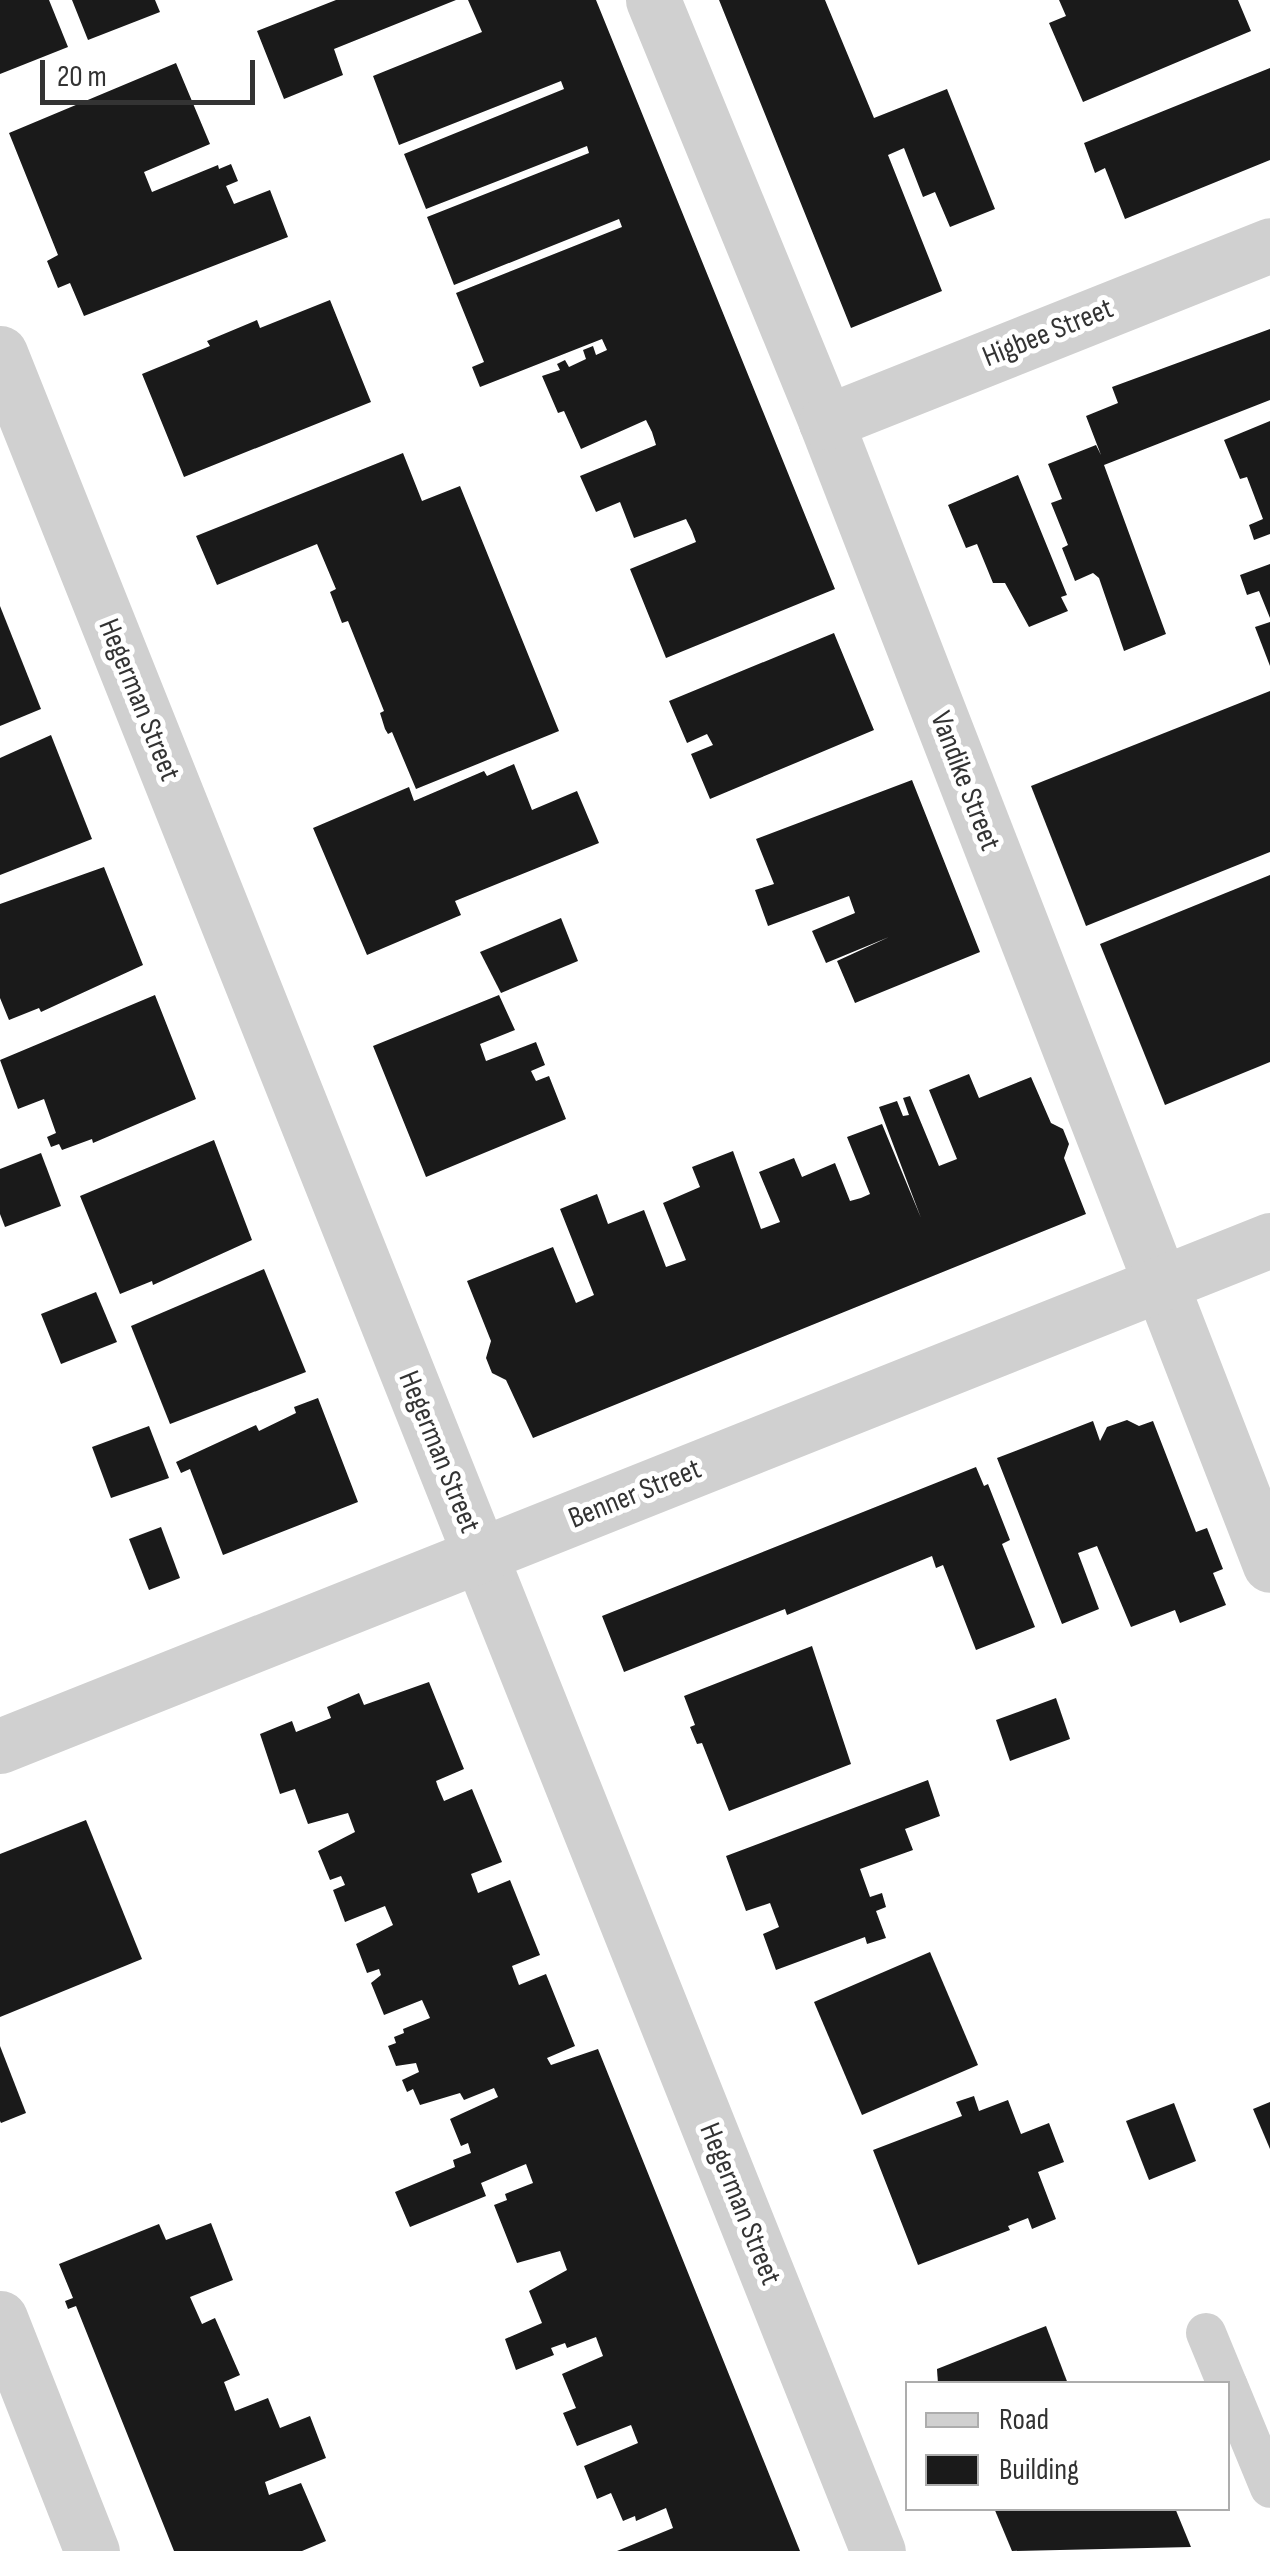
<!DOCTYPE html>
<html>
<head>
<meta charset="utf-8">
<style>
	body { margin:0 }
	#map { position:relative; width:1270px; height:2551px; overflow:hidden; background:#fff; font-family:"Sofia Sans Condensed",sans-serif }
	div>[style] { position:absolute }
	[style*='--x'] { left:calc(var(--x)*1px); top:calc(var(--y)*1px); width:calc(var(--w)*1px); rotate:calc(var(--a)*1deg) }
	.building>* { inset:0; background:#1a1a1a }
	.service>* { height:40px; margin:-20px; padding:0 20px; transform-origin:20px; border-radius:20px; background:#d0d0d0 }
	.minor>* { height:55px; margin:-27.5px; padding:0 27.5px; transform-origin:27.5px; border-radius:27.5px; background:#d0d0d0 }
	span { translate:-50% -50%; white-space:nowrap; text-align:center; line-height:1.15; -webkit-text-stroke:10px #fff; paint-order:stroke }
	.street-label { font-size:30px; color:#333 }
	.legend { position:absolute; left:905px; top:2381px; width:325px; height:130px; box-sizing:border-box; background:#fff; border:2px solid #adadad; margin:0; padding:12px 18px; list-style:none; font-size:30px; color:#333 }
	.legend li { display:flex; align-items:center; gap:20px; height:50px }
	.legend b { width:50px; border:2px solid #adadad }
	.scale { position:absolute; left:40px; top:60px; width:215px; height:45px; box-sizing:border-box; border:5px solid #333; border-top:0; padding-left:12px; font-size:30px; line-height:35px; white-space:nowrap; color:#333; -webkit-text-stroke:8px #fff; paint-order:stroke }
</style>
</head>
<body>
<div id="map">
	<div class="building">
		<i style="clip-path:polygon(0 0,49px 0,68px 47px,0 74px)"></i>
		<i style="clip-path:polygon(72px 0,155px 0,160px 12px,88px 40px)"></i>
		<i style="clip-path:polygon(336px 0,456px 0,334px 49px,343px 75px,284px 99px,257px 31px)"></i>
		<i style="clip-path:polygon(468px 0,596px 0,835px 589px,666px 658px,630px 569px,696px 542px,692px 531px,686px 519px,634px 538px,620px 502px,596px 512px,580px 476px,656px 445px,652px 432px,646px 420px,581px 449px,564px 411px,558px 413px,542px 376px,560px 370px,557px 364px,565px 360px,569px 367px,586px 359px,583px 350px,593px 346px,596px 355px,607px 350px,602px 339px,480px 387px,472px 367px,484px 362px,456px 293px,622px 227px,619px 219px,454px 285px,427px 217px,589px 153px,587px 146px,426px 209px,404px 154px,564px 89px,561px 81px,399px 145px,373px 76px,482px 32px)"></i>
		<i style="clip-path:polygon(719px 0,825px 0,874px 118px,947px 89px,995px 209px,950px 227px,935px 192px,923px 197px,904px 148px,888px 155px,942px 291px,851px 328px)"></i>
		<i style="clip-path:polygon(1059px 0,1238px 0,1251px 31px,1083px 102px,1049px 23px,1066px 16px)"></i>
		<i style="clip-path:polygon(176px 63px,210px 144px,144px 172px,152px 192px,218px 165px,219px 169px,231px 164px,238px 181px,226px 186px,234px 204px,270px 190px,288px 237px,84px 316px,70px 283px,58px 288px,47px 261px,58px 255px,9px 133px)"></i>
		<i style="clip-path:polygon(1270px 68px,1270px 160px,1125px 219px,1105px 168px,1095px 173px,1084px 143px)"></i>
		<i style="clip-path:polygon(330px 300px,371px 402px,184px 477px,142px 374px,210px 346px,207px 341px,257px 320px,260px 328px)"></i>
		<i style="clip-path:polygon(1270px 329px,1270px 400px,1104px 465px,1166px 634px,1124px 651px,1099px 578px,1093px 573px,1075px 581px,1062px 548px,1068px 545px,1051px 503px,1062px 499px,1048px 464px,1096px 445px,1101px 455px,1086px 416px,1118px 403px,1112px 387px)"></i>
		<i style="clip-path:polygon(1270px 421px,1270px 534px,1254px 540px,1249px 525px,1263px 519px,1247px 477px,1240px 479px,1224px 440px)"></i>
		<i style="clip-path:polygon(403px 453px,422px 501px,460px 486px,559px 731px,416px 789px,392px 732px,388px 734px,385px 729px,380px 713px,384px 711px,348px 621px,342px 623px,330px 592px,336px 589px,317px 544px,217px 585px,196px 536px)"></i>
		<i style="clip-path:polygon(1018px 475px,1067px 595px,1061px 597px,1068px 611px,1029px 627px,1005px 583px,993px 583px,977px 544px,966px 548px,948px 505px)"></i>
		<i style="clip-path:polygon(1270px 564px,1270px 618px,1259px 591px,1247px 595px,1240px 575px)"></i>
		<i style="clip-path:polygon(0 606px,41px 709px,0 726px)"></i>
		<i style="clip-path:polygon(1270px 622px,1270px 666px,1255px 627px)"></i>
		<i style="clip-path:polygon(834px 633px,874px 730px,710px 799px,691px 754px,713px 745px,707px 734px,687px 743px,669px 701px)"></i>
		<i style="clip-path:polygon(1270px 691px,1270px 852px,1086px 926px,1031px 786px)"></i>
		<i style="clip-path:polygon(51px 735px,92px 839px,0 875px,0 758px)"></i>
		<i style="clip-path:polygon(514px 764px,532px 810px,577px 791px,599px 843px,455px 901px,461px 915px,367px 955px,313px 828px,409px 787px,414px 801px,484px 771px,487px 776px)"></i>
		<i style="clip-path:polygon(912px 780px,980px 952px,855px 1003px,837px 961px,889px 937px,826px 963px,812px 931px,855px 913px,849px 896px,768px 926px,755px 890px,774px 884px,756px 839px)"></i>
		<i style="clip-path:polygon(104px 867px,143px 965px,41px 1012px,39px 1008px,9px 1020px,0 998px,0 904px)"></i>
		<i style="clip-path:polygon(1270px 875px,1270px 1062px,1165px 1105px,1100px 944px)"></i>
		<i style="clip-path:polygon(561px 918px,578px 961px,501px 993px,480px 952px)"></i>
		<i style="clip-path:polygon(155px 995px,196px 1099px,93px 1143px,92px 1139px,62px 1150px,59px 1144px,51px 1147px,47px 1137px,56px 1133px,44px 1099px,18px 1109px,0 1060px)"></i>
		<i style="clip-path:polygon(499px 995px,515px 1030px,480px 1044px,486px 1061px,536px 1042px,545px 1065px,531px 1071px,536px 1081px,549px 1076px,566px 1119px,426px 1177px,373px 1046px)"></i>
		<i style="clip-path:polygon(969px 1074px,979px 1098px,1031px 1077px,1051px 1123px,1063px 1129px,1069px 1144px,1064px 1158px,1086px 1214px,533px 1438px,506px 1380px,492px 1373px,486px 1358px,491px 1341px,467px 1281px,553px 1247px,576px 1303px,594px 1295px,560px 1209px,597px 1194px,608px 1224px,644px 1210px,666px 1267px,686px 1260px,663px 1203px,700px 1187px,692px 1167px,733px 1151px,761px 1229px,780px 1222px,759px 1172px,794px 1158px,802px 1177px,835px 1163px,850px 1201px,861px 1198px,870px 1194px,847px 1137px,882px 1124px,921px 1218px,879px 1107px,897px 1101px,903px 1116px,909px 1115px,903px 1098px,910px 1096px,939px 1166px,957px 1159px,929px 1090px)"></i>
		<i style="clip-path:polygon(214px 1140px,252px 1240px,153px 1285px,152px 1281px,120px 1294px,80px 1196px)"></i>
		<i style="clip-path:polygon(41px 1153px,61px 1206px,5px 1227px,0 1214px,0 1169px)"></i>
		<i style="clip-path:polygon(264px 1269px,306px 1372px,170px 1424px,131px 1326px)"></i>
		<i style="clip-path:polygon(96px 1292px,117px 1342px,61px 1364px,41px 1314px)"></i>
		<i style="clip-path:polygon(318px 1398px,358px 1502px,223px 1555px,190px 1469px,181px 1473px,176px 1462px,256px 1425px,259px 1431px,296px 1413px,294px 1407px)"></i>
		<i style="clip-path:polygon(1127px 1420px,1139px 1426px,1153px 1421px,1196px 1532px,1207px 1528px,1223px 1569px,1213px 1573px,1226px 1605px,1180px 1623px,1175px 1610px,1131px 1627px,1097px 1546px,1078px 1553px,1099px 1609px,1062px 1624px,997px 1458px,1093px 1421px,1100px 1441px,1107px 1427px)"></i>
		<i style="clip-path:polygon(149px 1426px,169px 1478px,111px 1498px,92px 1447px)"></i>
		<i style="clip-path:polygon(976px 1467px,984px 1486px,988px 1484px,1010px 1540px,1002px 1544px,1035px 1627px,976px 1650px,943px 1565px,936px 1568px,932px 1556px,787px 1615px,785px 1609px,624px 1672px,602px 1616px)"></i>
		<i style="clip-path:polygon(161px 1527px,180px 1578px,149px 1590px,129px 1539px)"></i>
		<i style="clip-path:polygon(812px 1646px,851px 1764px,729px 1811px,702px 1743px,697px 1744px,690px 1727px,695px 1725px,684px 1696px)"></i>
		<i style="clip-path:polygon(429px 1682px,464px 1769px,436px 1781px,438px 1787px,444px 1801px,472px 1789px,502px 1862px,471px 1874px,478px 1893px,510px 1880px,540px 1955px,512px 1966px,519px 1985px,546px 1974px,575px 2046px,547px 2058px,551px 2065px,598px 2049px,800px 2551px,617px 2551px,673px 2528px,666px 2508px,636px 2521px,635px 2516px,623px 2521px,611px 2493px,597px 2499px,584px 2466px,638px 2443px,631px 2425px,577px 2446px,563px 2413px,576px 2408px,562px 2374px,603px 2356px,596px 2337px,567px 2348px,565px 2343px,551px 2348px,554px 2355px,516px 2370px,505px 2339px,542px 2323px,529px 2291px,567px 2270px,560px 2251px,517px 2263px,494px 2205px,507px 2200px,505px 2194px,533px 2183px,526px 2164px,481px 2183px,486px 2196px,410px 2227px,395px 2192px,455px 2167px,453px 2160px,471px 2153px,468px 2143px,461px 2146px,450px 2119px,498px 2097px,494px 2088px,464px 2100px,460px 2093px,420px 2105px,413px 2089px,407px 2092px,402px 2080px,419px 2072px,416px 2063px,396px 2066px,388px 2046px,396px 2043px,394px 2037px,404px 2033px,403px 2029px,430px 2018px,422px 2000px,384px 2015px,371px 1983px,381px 1975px,379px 1969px,367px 1973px,356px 1944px,393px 1925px,385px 1906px,345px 1922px,333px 1890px,345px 1885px,341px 1876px,330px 1880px,318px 1851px,355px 1832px,348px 1813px,308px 1824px,295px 1789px,280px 1794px,260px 1734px,292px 1721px,296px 1732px,331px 1718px,327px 1707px,359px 1693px,364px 1705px)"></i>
		<i style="clip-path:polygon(1056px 1698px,1070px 1739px,1010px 1761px,996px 1720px)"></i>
		<i style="clip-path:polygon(928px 1780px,940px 1816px,905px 1829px,913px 1850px,860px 1869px,870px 1897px,882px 1893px,886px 1907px,876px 1911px,886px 1938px,867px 1944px,865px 1937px,776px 1970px,763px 1934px,779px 1927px,770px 1903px,746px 1911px,726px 1856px)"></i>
		<i style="clip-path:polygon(86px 1820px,142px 1959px,0 2017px,0 1854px)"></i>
		<i style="clip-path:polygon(930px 1952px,978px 2065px,862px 2115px,814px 2002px)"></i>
		<i style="clip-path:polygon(0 2046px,26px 2113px,1px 2123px,0 2121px)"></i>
		<i style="clip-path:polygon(974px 2096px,979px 2111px,1008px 2100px,1021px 2134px,1049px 2123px,1064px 2162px,1038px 2172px,1056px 2219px,1032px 2229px,1028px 2218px,1008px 2226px,1010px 2230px,918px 2265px,873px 2150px,962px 2116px,956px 2102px)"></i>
		<i style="clip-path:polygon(1270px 2102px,1270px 2149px,1253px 2109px)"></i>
		<i style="clip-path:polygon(1174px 2103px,1196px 2161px,1149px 2180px,1126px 2121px)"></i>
		<i style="clip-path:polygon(211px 2223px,233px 2280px,190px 2297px,202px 2324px,215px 2318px,240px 2375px,224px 2382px,235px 2411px,268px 2398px,280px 2428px,310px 2416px,326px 2458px,265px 2482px,269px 2495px,301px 2483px,326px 2541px,302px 2551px,174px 2551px,76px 2306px,68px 2309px,65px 2301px,73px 2298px,59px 2264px,159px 2224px,166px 2240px)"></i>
		<i style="clip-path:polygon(1046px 2326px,1068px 2384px,938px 2384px,937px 2369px)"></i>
		<i style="clip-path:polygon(994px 2508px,1175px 2508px,1191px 2547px,1012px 2551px)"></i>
	</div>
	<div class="service">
		<i style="--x:1206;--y:2333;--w:55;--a:67.6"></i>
		<i style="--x:1228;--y:2386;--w:110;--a:67.6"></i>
	</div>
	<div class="minor">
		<i style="--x:653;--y:0;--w:456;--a:67.7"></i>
		<i style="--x:826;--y:422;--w:1226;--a:68.77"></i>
		<i style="--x:0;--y:353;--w:2367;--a:68.23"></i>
		<i style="--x:826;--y:422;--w:478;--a:-21.7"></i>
		<i style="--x:0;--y:1746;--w:1367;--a:-21.72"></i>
		<i style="--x:0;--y:2318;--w:251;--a:68.5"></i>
	</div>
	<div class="street-label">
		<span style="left:1048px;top:333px;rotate:-22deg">Higbee Street</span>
		<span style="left:139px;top:700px;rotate:68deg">Hegerman Street</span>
		<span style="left:965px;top:781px;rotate:69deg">Vandike Street</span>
		<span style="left:439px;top:1452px;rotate:68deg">Hegerman Street</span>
		<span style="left:635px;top:1494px;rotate:-22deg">Benner Street</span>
		<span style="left:740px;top:2204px;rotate:68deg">Hegerman Street</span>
	</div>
	<ul class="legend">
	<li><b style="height:12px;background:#d0d0d0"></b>Road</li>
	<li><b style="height:28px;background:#1a1a1a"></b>Building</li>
	</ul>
	<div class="scale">20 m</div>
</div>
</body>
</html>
